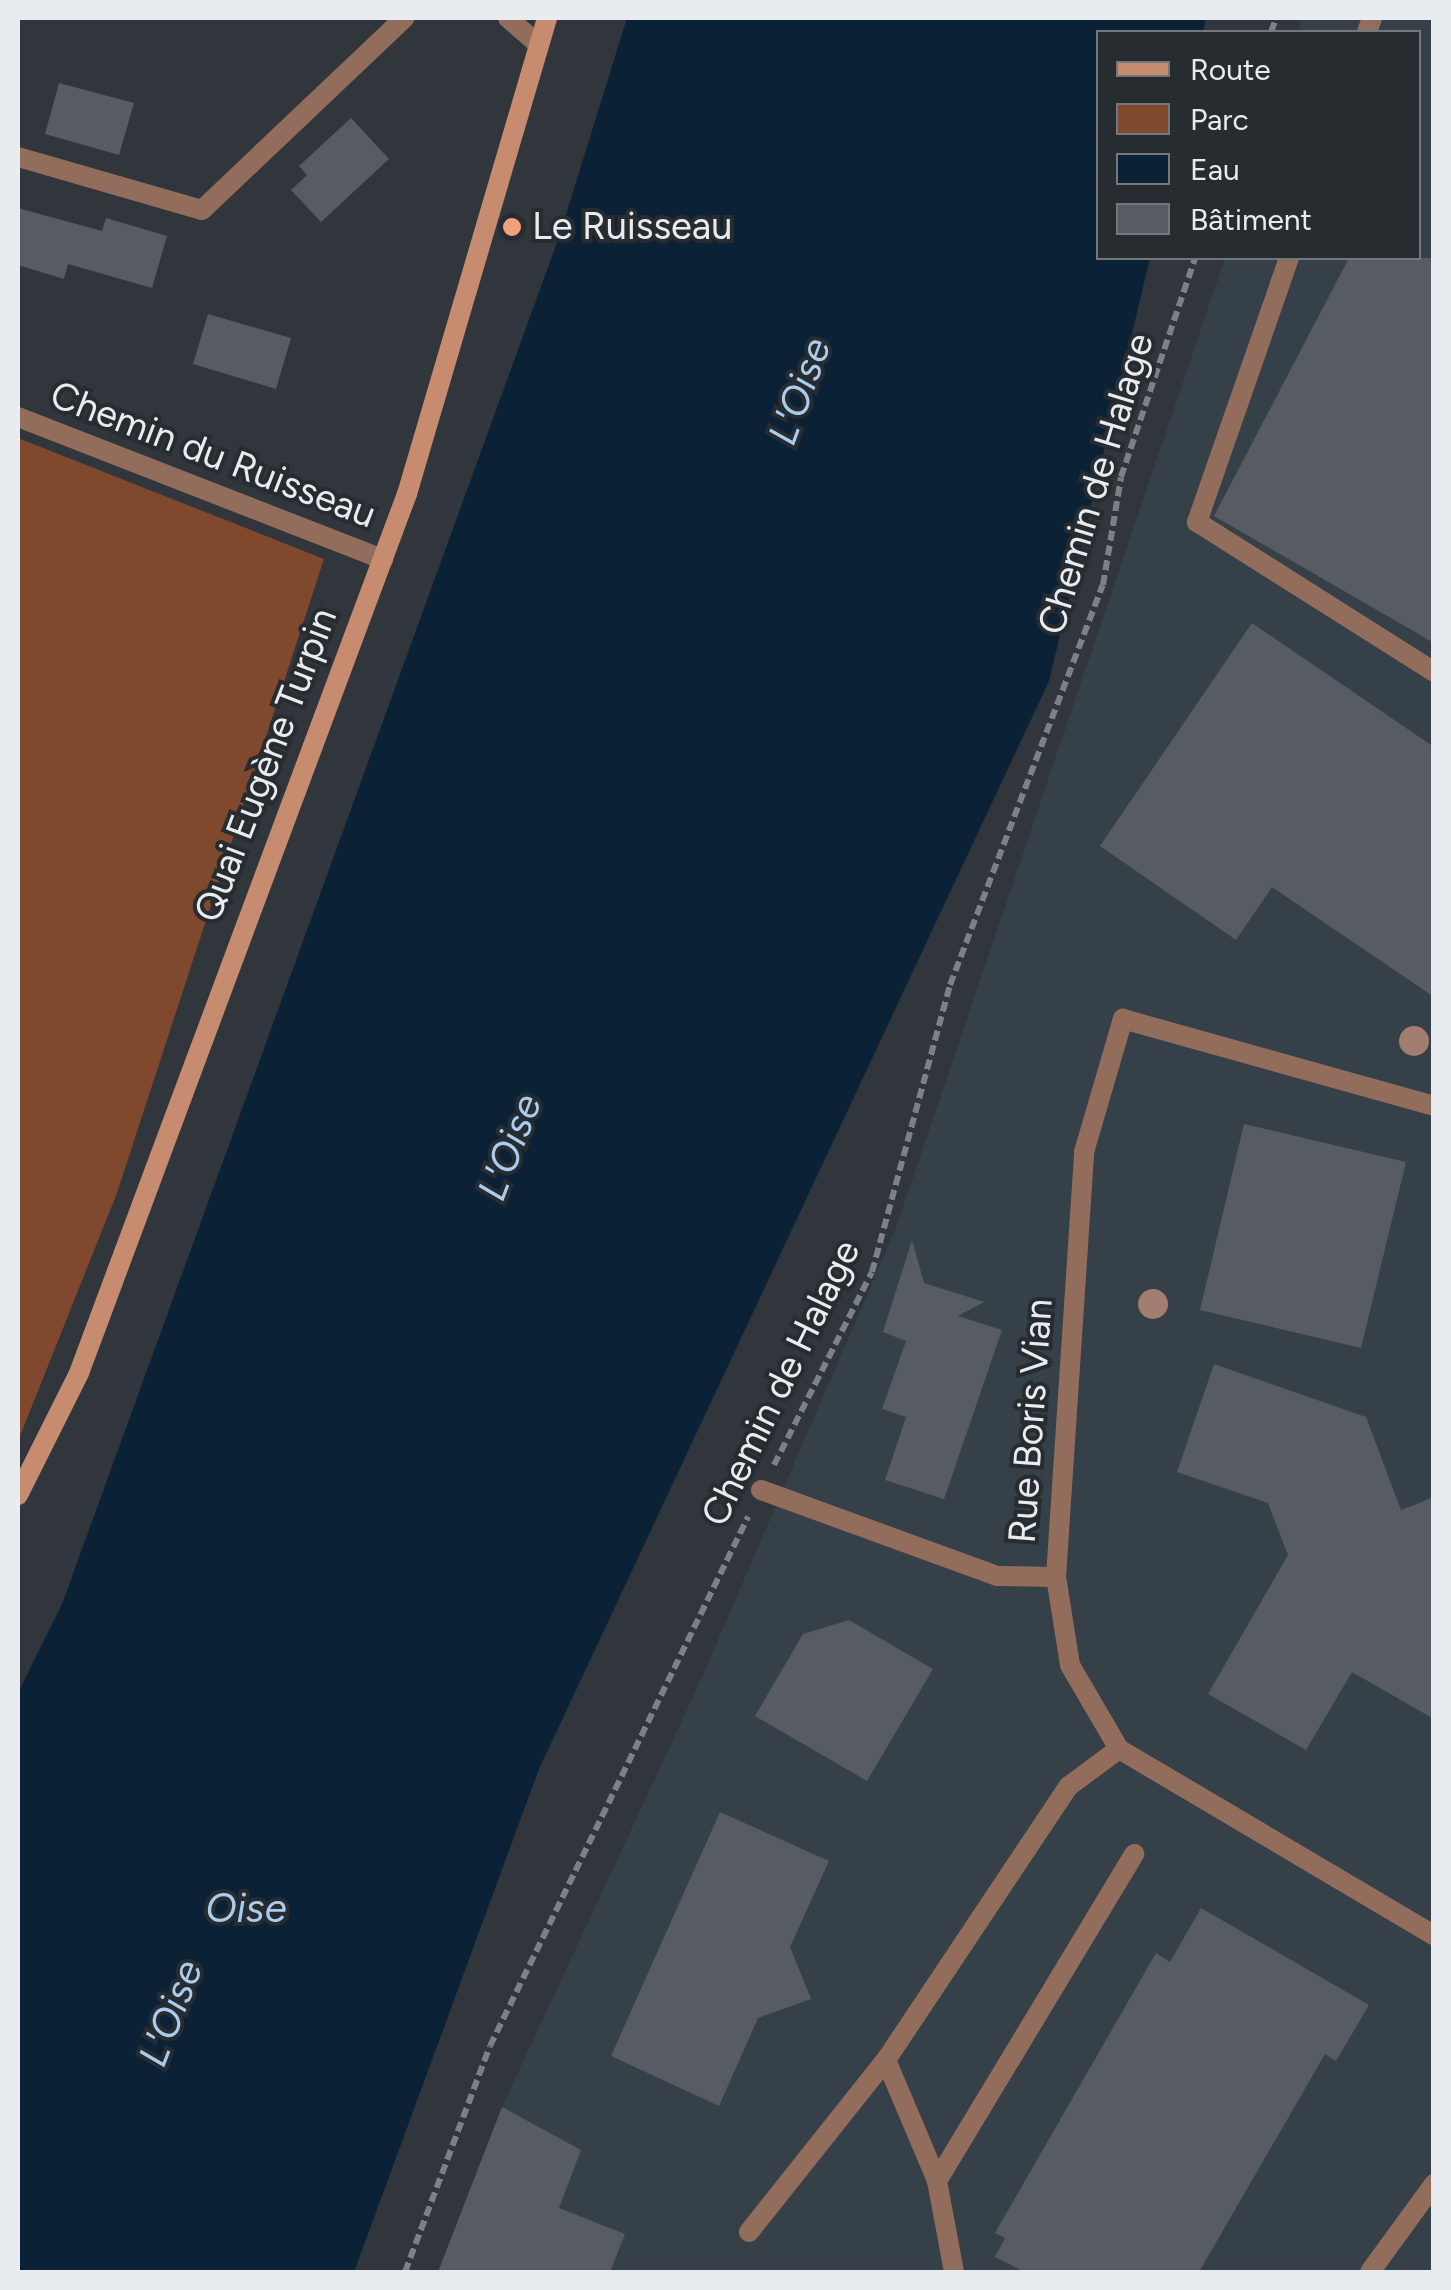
<!DOCTYPE html>
<html>
<head>
<meta charset="utf-8">
<style>
	body { margin:0 }
	#map { position:relative; width:1451px; height:2290px; overflow:hidden; background:#30363b; font-family:Figtree,sans-serif }
	div>[style] { position:absolute }
	[style*='--x'] { left:calc(var(--x)*1px); top:calc(var(--y)*1px); width:calc(var(--w)*1px); rotate:calc(var(--a)*1deg) }
	.built>* { inset:0; background:#364049 }
	.green>* { inset:0; background:#80482c }
	.water>* { inset:0; background:#0b2136 }
	.building>* { inset:0; background:#565c62 }
	.path>* { height:6px; margin-top:-3px; transform-origin:0; background:repeating-linear-gradient(90deg,#7c8185 0 10px,transparent 0 15px) }
	.service>* { height:20px; margin:-10px; padding:0 10px; transform-origin:10px; border-radius:10px; background:#936d5c }
	.minor>* { height:20px; margin:-10px; padding:0 10px; transform-origin:10px; border-radius:10px; background:#936d5c }
	.secondary>* { height:20px; margin:-10px; padding:0 10px; transform-origin:10px; border-radius:10px; background:#c78c6f }
	.trees>* { width:30px; height:30px; margin:-15px; border-radius:50%; background:#a17e6f }
	.dots>* { width:28px; height:28px; translate:-50% -50%; box-sizing:border-box; border:5px solid #272c31; border-radius:50% }
	span { translate:-50% -50%; white-space:nowrap; text-align:center; line-height:1.15; -webkit-text-stroke:8px #272c31; paint-order:stroke }
	.poi-label { font-size:38px; color:#e8ebef }
	.left { translate:0 -50%; text-align:left }
	.street-label { font-size:38px; color:#e8ebef }
	.water-label { font-size:40px; color:#aaccef; font-style:italic }
	.frame { position:absolute; inset:0; border:20px solid #e8ebef; pointer-events:none }
	.legend { position:absolute; left:1096px; top:30px; width:325px; height:230px; box-sizing:border-box; background:#272c31; border:2px solid #74787d; margin:0; padding:12px 18px; list-style:none; font-size:30px; color:#e8ebef }
	.legend li { display:flex; align-items:center; gap:20px; height:50px }
	.legend b { width:50px; border:2px solid #74787d }
</style>
</head>
<body>
<div id="map">
	<div class="built">
		<i style="clip-path:polygon(1302px 18px,1433px 18px,1433px 2272px,438px 2272px,502px 2107px,698px 1686px,896px 1228px,1225px 258px,1418px 258px,1418px 32px,1298px 32px)"></i>
	</div>
	<div class="green">
		<i style="clip-path:polygon(18px 438px,324px 559px,117px 1193px,18px 1441px)"></i>
	</div>
	<div class="water">
		<i style="clip-path:polygon(627px 18px,1206px 18px,1203px 32px,1098px 32px,1098px 258px,1150px 258px,1049px 681px,539px 1769px,354px 2272px,18px 2272px,18px 1693px,62px 1604px,559px 237px)"></i>
	</div>
	<div class="building">
		<i style="clip-path:polygon(59px 83px,134px 103px,119px 155px,45px 134px)"></i>
		<i style="clip-path:polygon(351px 118px,389px 159px,321px 222px,291px 190px,307px 175px,299px 166px)"></i>
		<i style="clip-path:polygon(18px 208px,102px 231px,106px 218px,167px 236px,152px 288px,68px 264px,64px 279px,18px 265px)"></i>
		<i style="clip-path:polygon(1349px 258px,1434px 258px,1434px 643px,1214px 516px)"></i>
		<i style="clip-path:polygon(208px 314px,291px 338px,276px 389px,193px 364px)"></i>
		<i style="clip-path:polygon(1252px 623px,1434px 747px,1434px 997px,1272px 887px,1236px 940px,1100px 846px)"></i>
		<i style="clip-path:polygon(1244px 1124px,1406px 1162px,1361px 1348px,1200px 1310px)"></i>
		<i style="clip-path:polygon(912px 1240px,924px 1283px,984px 1302px,958px 1316px,1002px 1330px,944px 1499px,885px 1480px,906px 1417px,882px 1409px,906px 1341px,883px 1332px)"></i>
		<i style="clip-path:polygon(1214px 1364px,1366px 1417px,1401px 1510px,1434px 1497px,1434px 1719px,1352px 1672px,1306px 1750px,1208px 1694px,1288px 1555px,1268px 1503px,1177px 1472px)"></i>
		<i style="clip-path:polygon(849px 1620px,933px 1669px,867px 1781px,755px 1716px,803px 1634px)"></i>
		<i style="clip-path:polygon(720px 1812px,829px 1861px,790px 1947px,811px 1999px,758px 2018px,719px 2106px,611px 2056px)"></i>
		<i style="clip-path:polygon(1201px 1908px,1369px 2005px,1336px 2061px,1325px 2054px,1199px 2272px,1025px 2272px,995px 2257px,1005px 2238px,995px 2233px,1156px 1953px,1170px 1962px)"></i>
		<i style="clip-path:polygon(502px 2107px,581px 2150px,559px 2208px,625px 2234px,610px 2272px,438px 2272px)"></i>
	</div>
	<div class="path">
		<i style="--x:1271;--y:32;--w:15;--a:-70"></i>
		<i style="--x:774;--y:1465;--w:216;--a:-63.1"></i>
		<i style="--x:872;--y:1272;--w:297;--a:-74.8"></i>
		<i style="--x:950;--y:985;--w:428;--a:-69.1"></i>
		<i style="--x:1103;--y:585;--w:109;--a:-80.5"></i>
		<i style="--x:1121;--y:477;--w:231;--a:-71.3"></i>
		<i style="--x:405;--y:2272;--w:241;--a:-69.4"></i>
		<i style="--x:490;--y:2046;--w:589;--a:-64"></i>
	</div>
	<div class="service">
		<i style="--x:1367;--y:32;--w:15;--a:-70"></i>
		<i style="--x:1289;--y:258;--w:280;--a:109.2"></i>
		<i style="--x:1197;--y:522;--w:280;--a:32.3"></i>
		<i style="--x:761;--y:1490;--w:251;--a:20"></i>
		<i style="--x:997;--y:1576;--w:59;--a:1"></i>
		<i style="--x:1119;--y:1749;--w:366;--a:30.6"></i>
		<i style="--x:886;--y:2060;--w:131;--a:67.1"></i>
		<i style="--x:937;--y:2181;--w:93;--a:79.4"></i>
		<i style="--x:937;--y:2181;--w:382;--a:-58.9"></i>
		<i style="--x:749;--y:2232;--w:220;--a:-51.5"></i>
		<i style="--x:886;--y:2060;--w:329;--a:-56.3"></i>
		<i style="--x:1069;--y:1786;--w:62;--a:-36.5"></i>
		<i style="--x:1119;--y:1749;--w:97;--a:-120.3"></i>
		<i style="--x:1070;--y:1665;--w:89;--a:-99"></i>
		<i style="--x:1056;--y:1577;--w:426;--a:-86.2"></i>
		<i style="--x:1084;--y:1152;--w:139;--a:-73.7"></i>
		<i style="--x:1123;--y:1019;--w:323;--a:15.6"></i>
		<i style="--x:1370;--y:2272;--w:109;--a:-54"></i>
	</div>
	<div class="minor">
		<i style="--x:508;--y:18;--w:41;--a:41.1"></i>
		<i style="--x:18;--y:157;--w:191;--a:16.1"></i>
		<i style="--x:202;--y:210;--w:279;--a:-43.5"></i>
		<i style="--x:18;--y:417;--w:392;--a:21.3"></i>
	</div>
	<div class="secondary">
		<i style="--x:18;--y:1495;--w:136;--a:-63.4"></i>
		<i style="--x:79;--y:1373;--w:938;--a:-69.54"></i>
		<i style="--x:407;--y:494;--w:496;--a:-73.6"></i>
	</div>
	<div class="trees">
		<i style="left:1414px;top:1041px"></i>
		<i style="left:1153px;top:1304px"></i>
	</div>
	<div class="dots">
		<i style="left:512px;top:227px;background:#f1a17c"></i>
	</div>
	<div class="poi-label">
		<span class="left" style="left:532px;top:227px">Le Ruisseau</span>
	</div>
	<div class="street-label">
		<span style="left:213px;top:455px;rotate:21deg">Chemin du Ruisseau</span>
		<span style="left:1096px;top:484px;rotate:-73deg">Chemin de Halage</span>
		<span style="left:266px;top:765px;rotate:-69deg">Quai Eugène Turpin</span>
		<span style="left:781px;top:1383px;rotate:-64deg">Chemin de Halage</span>
		<span style="left:1031px;top:1421px;rotate:-86deg">Rue Boris Vian</span>
	</div>
	<div class="water-label">
		<span style="left:799px;top:391px;rotate:-70deg">L'Oise</span>
		<span style="left:509px;top:1147px;rotate:-69deg">L'Oise</span>
		<span style="left:246px;top:1908px">Oise</span>
		<span style="left:170px;top:2013px;rotate:-69deg">L'Oise</span>
	</div>
	<div class="frame"></div>
	<ul class="legend">
	<li><b style="height:12px;background:#c78c6f"></b>Route</li>
	<li><b style="height:28px;background:#80482c"></b>Parc</li>
	<li><b style="height:28px;background:#0b2136"></b>Eau</li>
	<li><b style="height:28px;background:#565c62"></b>Bâtiment</li>
	</ul>
</div>
</body>
</html>
